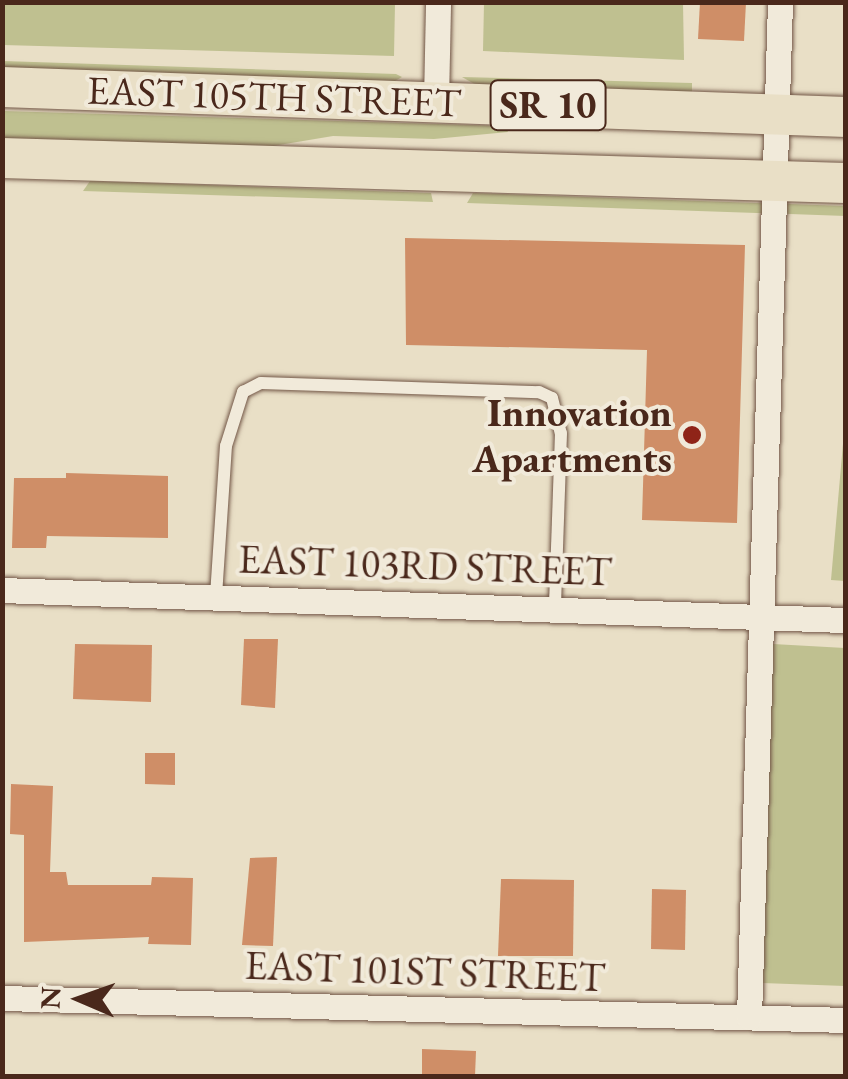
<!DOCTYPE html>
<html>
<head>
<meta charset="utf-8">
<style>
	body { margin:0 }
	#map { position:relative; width:848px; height:1079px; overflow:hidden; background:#e9dfc6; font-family:"EB Garamond",serif }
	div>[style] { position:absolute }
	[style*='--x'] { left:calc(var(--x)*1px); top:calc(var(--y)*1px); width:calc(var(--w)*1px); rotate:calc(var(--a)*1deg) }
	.green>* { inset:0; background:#bfc090 }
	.building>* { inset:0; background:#cf8e67 }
	.roads { filter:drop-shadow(0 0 2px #725646) drop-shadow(0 0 2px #725646) }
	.lane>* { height:12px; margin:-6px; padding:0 6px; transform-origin:6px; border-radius:6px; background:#f1eada }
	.street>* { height:25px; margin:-12.5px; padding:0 12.5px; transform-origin:12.5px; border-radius:12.5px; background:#f1eada }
	.primary>* { height:40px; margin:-20px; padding:0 20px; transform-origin:20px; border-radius:20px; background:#e9dfc6 }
	.dots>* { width:28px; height:28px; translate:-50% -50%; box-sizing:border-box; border:5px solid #f1eada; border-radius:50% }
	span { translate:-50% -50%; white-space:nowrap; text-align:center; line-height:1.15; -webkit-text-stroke:8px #f1eada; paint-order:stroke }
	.shield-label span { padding:2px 8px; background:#f1eada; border:2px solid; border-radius:8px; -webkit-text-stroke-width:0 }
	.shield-label { font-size:38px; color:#4a281b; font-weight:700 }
	.street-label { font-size:40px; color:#4a281b }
	.poi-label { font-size:40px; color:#4a281b; font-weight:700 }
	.right { translate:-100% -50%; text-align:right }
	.frame { position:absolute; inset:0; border:5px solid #4a281b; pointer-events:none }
	.north { position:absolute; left:30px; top:949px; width:100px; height:100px; -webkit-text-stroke:8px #f1eada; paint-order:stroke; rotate:272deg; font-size:28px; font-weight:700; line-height:40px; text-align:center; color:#4a281b }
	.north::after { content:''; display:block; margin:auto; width:35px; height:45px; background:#4a281b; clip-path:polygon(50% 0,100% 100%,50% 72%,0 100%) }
</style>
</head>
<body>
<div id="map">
	<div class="green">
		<i style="clip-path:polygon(3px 2px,395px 3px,394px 56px,3px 45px)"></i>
		<i style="clip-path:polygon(484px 3px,683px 3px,684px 60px,483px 51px)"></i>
		<i style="clip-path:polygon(3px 61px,396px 74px,402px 77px,393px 82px,3px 73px)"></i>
		<i style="clip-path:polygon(462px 77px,692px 83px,692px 96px,478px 86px)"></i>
		<i style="clip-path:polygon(3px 111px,505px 126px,508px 132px,434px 139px,333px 136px,261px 148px,3px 140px)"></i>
		<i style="clip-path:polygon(90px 181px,431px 193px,433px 202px,83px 191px)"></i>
		<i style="clip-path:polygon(473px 193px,845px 206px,846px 216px,467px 203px)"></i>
		<i style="clip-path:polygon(845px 421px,845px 581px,831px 580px)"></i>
		<i style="clip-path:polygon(773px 644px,845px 648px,845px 986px,762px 983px)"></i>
	</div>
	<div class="building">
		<i style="clip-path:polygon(700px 2px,746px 2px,744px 41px,698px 39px)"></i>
		<i style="clip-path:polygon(405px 238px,745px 245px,737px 523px,642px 520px,647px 350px,406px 345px)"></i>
		<i style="clip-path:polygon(66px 473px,168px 476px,168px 538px,47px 536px,46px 548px,12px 548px,14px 478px,66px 478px)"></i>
		<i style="clip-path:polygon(244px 639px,278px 639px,275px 708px,241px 705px)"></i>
		<i style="clip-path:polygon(75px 644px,152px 645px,151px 702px,73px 699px)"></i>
		<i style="clip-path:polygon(145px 753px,175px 753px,175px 785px,145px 784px)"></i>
		<i style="clip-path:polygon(11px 784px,53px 786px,50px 872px,66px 872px,68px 885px,151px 885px,152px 877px,193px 878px,191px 945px,148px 944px,149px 937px,24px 942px,24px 835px,10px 834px)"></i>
		<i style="clip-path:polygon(277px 857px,273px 946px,242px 945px,250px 858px)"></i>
		<i style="clip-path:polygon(501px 879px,574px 880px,573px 956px,498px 956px)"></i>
		<i style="clip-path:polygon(652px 889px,686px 890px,685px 950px,651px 949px)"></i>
		<i style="clip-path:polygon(422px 1049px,476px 1051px,475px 1076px,422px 1076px)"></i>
	</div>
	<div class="roads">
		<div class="lane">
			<i style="--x:216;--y:596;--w:150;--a:-86.2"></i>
			<i style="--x:226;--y:446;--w:57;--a:-72.5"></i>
			<i style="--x:243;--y:392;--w:20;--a:-27"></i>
			<i style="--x:261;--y:383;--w:278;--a:1.9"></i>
			<i style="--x:539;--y:392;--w:14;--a:25"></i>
			<i style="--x:552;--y:398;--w:36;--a:76"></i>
			<i style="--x:561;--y:433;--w:172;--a:92"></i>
		</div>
		<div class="street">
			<i style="--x:436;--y:101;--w:99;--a:-88.8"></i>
			<i style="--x:2;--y:590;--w:845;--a:2.04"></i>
			<i style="--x:2;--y:998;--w:844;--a:1.49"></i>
			<i style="--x:749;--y:1017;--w:1015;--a:-88.25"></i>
		</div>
		<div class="primary">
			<i style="--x:2;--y:87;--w:845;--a:2.04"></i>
			<i style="--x:2;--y:158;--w:844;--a:1.7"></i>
		</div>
	</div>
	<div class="dots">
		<i style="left:692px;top:435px;background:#8f2418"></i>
	</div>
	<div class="shield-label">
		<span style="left:548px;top:105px">SR 10</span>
	</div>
	<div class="street-label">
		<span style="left:274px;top:96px;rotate:2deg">EAST 105TH STREET</span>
		<span style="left:425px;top:565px;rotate:2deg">EAST 103RD STREET</span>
		<span style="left:425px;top:971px;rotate:2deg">EAST 101ST STREET</span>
	</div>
	<div class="poi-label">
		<span class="right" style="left:672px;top:435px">Innovation<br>Apartments</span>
	</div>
	<div class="frame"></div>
	<div class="north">N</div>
</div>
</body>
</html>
